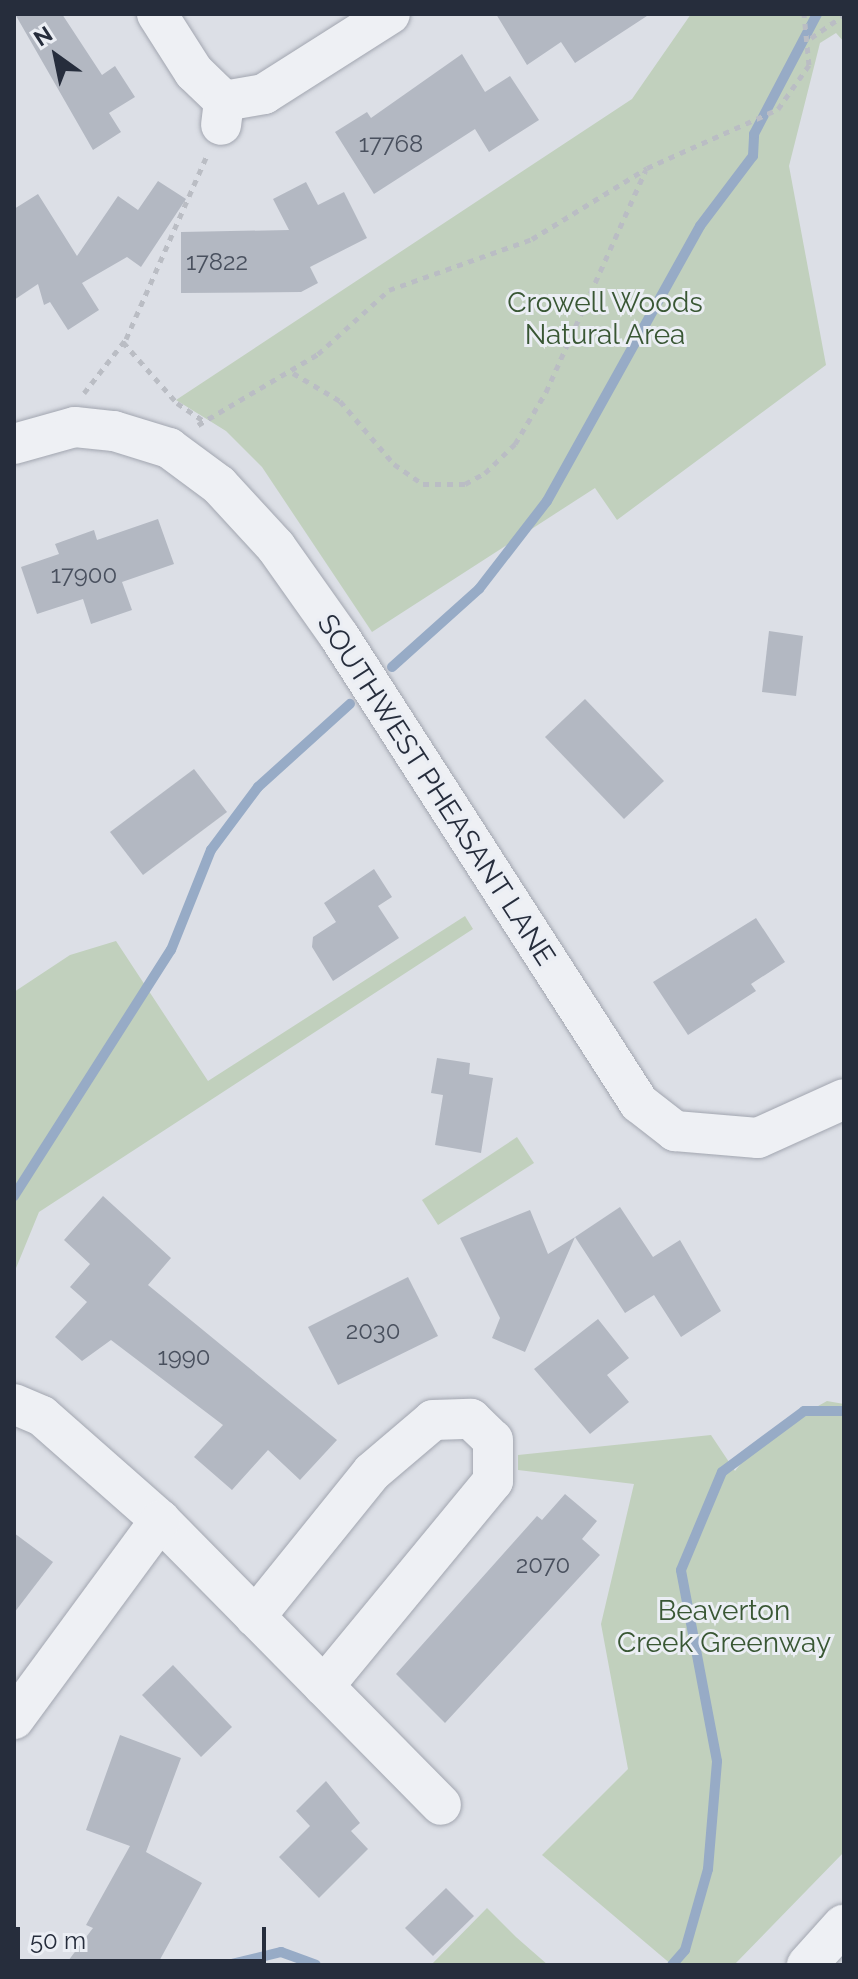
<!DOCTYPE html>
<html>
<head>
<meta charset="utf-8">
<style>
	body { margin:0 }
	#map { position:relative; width:858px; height:1979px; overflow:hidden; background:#dcdfe6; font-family:Raleway,sans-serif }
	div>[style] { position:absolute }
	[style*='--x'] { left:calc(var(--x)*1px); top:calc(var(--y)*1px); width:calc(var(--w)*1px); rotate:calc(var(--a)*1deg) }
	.green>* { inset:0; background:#c1d0bd }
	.stream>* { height:10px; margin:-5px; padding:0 5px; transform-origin:5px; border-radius:5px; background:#97abc6 }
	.building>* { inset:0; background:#b3b8c2 }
	.path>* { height:5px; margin-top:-2.5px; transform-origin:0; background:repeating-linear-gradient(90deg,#babdc4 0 6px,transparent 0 12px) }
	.roads { filter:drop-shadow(0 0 2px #a2a6b0) drop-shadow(0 0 2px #a2a6b0) }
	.minor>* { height:40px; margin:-20px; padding:0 20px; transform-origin:20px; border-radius:20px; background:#eef0f4 }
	span { translate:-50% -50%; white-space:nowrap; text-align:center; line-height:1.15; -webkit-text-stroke:6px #ebeef4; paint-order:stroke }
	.number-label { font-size:24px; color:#49505e }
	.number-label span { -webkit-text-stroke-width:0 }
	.park-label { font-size:28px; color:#395734 }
	.street-label { font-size:28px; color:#262d3c }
	.frame { position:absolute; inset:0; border:16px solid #262d3c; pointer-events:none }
	.north { position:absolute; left:16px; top:16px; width:80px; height:80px; -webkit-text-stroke:6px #ebeef4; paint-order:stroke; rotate:327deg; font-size:22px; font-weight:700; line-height:32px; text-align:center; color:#262d3c }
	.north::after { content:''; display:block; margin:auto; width:28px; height:36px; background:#262d3c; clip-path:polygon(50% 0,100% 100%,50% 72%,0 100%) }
	.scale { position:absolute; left:16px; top:1927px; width:250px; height:36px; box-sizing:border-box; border:4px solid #262d3c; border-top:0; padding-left:10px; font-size:24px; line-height:28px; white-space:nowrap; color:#262d3c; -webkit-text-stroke:6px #ebeef4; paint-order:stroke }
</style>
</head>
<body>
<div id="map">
	<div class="green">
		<i style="clip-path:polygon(691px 14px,844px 14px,844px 42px,836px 33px,820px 43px,789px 166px,826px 365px,617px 520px,595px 488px,372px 632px,262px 467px,226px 431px,176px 400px,632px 99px)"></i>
		<i style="clip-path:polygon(465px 916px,473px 929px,39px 1212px,14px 1273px,14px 992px,70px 955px,116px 941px,208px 1081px)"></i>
		<i style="clip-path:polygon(517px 1137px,534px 1163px,438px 1225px,422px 1200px)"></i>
		<i style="clip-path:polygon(827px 1401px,844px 1404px,844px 1852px,734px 1965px,672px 1965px,542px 1855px,628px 1769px,601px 1624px,634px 1484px,518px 1470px,518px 1455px,711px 1435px,735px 1471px,761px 1438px)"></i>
		<i style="clip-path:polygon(487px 1908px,516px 1937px,548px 1965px,431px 1965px)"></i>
	</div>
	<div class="stream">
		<i style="--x:392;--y:667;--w:117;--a:-41.9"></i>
		<i style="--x:479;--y:589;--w:111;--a:-52.3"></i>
		<i style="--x:547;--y:501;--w:315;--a:-60.9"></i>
		<i style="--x:700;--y:226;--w:88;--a:-52.9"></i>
		<i style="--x:753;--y:156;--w:22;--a:-87"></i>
		<i style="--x:754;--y:134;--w:136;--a:-62.3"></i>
		<i style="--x:14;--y:1196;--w:292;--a:-57.5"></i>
		<i style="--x:171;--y:950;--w:108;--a:-68.2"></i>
		<i style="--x:211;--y:850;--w:79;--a:-53.3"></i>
		<i style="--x:258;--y:787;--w:124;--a:-42.1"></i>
		<i style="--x:227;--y:1965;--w:56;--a:-13.5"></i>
		<i style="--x:281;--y:1952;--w:37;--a:20"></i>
		<i style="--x:672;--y:1965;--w:20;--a:-49"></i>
		<i style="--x:685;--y:1950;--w:84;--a:-74.1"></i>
		<i style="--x:708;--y:1869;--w:108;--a:-85.2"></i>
		<i style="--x:717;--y:1761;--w:194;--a:-100.7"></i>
		<i style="--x:681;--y:1570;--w:106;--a:-67.3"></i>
		<i style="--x:722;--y:1472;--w:102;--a:-36.6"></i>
		<i style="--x:804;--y:1411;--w:40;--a:0"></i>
	</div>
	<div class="building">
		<i style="clip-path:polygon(15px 14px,62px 14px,102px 75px,115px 66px,135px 97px,109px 113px,121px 132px,93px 150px)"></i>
		<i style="clip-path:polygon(496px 14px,650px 14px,575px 63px,561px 42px,527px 65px)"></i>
		<i style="clip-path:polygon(462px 54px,485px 92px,510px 76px,539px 120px,489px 152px,475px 129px,374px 194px,335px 132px,367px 112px,371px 118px)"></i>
		<i style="clip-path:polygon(158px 181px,186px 199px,141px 267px,127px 257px,82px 283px,99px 310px,68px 330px,50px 302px,44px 305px,38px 284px,14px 300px,14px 209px,38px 194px,77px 256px,118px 196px,138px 210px)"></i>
		<i style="clip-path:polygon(306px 182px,318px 205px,344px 192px,367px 238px,310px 267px,318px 283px,301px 292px,181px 293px,181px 232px,289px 230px,273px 199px)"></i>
		<i style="clip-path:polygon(158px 519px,174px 564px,122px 582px,132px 610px,91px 624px,83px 599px,37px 614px,21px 567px,59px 554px,55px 544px,94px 530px,97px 540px)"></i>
		<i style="clip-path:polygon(769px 631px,803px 636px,796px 696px,762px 692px)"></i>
		<i style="clip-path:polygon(585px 699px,664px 781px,624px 819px,545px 737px)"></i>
		<i style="clip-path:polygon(194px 769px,227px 812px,143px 875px,110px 832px)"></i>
		<i style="clip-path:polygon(374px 869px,392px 897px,378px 906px,399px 938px,333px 981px,312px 947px,313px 937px,336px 922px,324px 903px)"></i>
		<i style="clip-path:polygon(756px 918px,785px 962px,751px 984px,756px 991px,688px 1035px,653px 982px)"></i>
		<i style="clip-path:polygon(437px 1058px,470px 1063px,469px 1074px,493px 1078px,481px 1153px,435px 1145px,443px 1095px,431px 1093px)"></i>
		<i style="clip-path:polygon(103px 1196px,171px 1258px,148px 1285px,337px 1440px,300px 1480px,268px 1450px,232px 1490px,194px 1457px,223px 1425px,111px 1340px,82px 1361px,55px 1337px,87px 1302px,70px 1287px,90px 1264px,64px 1240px)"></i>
		<i style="clip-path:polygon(620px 1207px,653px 1257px,680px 1240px,721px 1311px,681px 1337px,654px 1295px,625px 1313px,575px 1237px)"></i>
		<i style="clip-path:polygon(530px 1210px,548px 1254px,575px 1237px,525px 1352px,492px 1338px,500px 1318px,460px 1238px)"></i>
		<i style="clip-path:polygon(408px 1277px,438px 1336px,338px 1385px,308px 1327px)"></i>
		<i style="clip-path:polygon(598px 1319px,629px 1358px,607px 1375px,629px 1402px,590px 1434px,534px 1369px)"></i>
		<i style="clip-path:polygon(565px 1494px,597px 1521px,582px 1539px,600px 1555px,445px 1723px,396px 1674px,537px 1516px,542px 1520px)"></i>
		<i style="clip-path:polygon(14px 1533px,53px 1562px,14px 1613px)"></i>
		<i style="clip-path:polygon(173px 1665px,232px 1727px,201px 1757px,142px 1695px)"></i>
		<i style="clip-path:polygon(120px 1735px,181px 1758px,146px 1852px,202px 1883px,157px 1965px,65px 1965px,93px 1928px,86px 1925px,130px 1846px,86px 1830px)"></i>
		<i style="clip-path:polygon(326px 1781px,360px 1823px,351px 1831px,368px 1849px,319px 1898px,279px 1857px,310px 1826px,296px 1811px)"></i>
		<i style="clip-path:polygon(446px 1888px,474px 1916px,433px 1956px,405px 1928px)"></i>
	</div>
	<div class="path">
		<i style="--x:811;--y:38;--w:40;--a:-34.9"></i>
		<i style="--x:123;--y:342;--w:81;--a:48.5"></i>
		<i style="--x:177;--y:403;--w:32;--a:34"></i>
		<i style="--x:293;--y:373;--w:55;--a:30.8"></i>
		<i style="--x:340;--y:401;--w:83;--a:49.4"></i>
		<i style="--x:394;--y:464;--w:35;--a:35"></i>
		<i style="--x:423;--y:484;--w:42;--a:0"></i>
		<i style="--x:465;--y:484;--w:23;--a:-29"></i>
		<i style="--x:485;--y:473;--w:42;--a:-44"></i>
		<i style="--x:515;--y:444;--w:61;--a:-59.2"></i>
		<i style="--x:546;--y:392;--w:243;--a:-65.8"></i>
		<i style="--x:84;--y:393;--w:68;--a:-52.1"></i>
		<i style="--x:126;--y:339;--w:201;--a:-66.2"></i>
		<i style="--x:198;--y:425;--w:139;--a:-30.6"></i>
		<i style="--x:318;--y:354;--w:96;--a:-42"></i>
		<i style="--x:389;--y:290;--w:152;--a:-19.6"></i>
		<i style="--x:532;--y:239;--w:135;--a:-31.7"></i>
		<i style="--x:647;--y:168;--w:144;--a:-24.2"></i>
		<i style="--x:778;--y:109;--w:54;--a:-54.8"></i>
		<i style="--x:809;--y:65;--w:51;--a:-95.6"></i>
	</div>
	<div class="roads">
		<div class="minor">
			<i style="--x:157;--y:14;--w:69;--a:57.5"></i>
			<i style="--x:194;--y:72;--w:42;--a:44"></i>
			<i style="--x:224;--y:101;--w:24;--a:97"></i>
			<i style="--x:224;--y:101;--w:41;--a:-9.9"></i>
			<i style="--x:264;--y:94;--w:149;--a:-32.4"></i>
			<i style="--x:14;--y:444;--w:63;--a:-15.6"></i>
			<i style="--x:75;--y:427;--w:39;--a:6"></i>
			<i style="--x:114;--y:431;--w:58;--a:17.2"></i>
			<i style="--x:169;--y:448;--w:62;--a:36.5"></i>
			<i style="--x:219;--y:485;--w:84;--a:47.4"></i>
			<i style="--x:276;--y:547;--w:109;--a:54.7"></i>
			<i style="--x:339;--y:636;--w:555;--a:57.28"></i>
			<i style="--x:639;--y:1103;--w:46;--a:37.9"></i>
			<i style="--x:675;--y:1131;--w:83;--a:4.8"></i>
			<i style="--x:758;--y:1138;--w:94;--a:-24.4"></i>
			<i style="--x:14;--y:1404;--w:30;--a:23"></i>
			<i style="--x:42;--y:1416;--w:157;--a:41.4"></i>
			<i style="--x:160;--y:1520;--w:400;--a:45.4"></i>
			<i style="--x:255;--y:1617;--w:186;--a:-51.1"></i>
			<i style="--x:372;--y:1472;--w:80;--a:-40.4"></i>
			<i style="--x:433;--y:1420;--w:38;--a:-2"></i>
			<i style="--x:471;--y:1419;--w:30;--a:44"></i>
			<i style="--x:493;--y:1440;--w:41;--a:90"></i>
			<i style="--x:493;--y:1481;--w:266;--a:129.5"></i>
			<i style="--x:14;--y:1719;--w:247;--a:-53.7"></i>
			<i style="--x:807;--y:1965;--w:54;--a:-48"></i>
		</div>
	</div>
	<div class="number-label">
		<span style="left:391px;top:144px">17768</span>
		<span style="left:217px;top:262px">17822</span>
		<span style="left:84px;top:575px">17900</span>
		<span style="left:373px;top:1331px">2030</span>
		<span style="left:184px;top:1357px">1990</span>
		<span style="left:543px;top:1565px">2070</span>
	</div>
	<div class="park-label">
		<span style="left:605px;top:319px">Crowell Woods<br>Natural Area</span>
		<span style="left:724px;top:1627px">Beaverton<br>Creek Greenway</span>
	</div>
	<div class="street-label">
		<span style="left:436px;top:790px;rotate:57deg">SOUTHWEST PHEASANT LANE</span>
	</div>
	<div class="frame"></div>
	<div class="north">N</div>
	<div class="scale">50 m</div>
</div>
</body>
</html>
